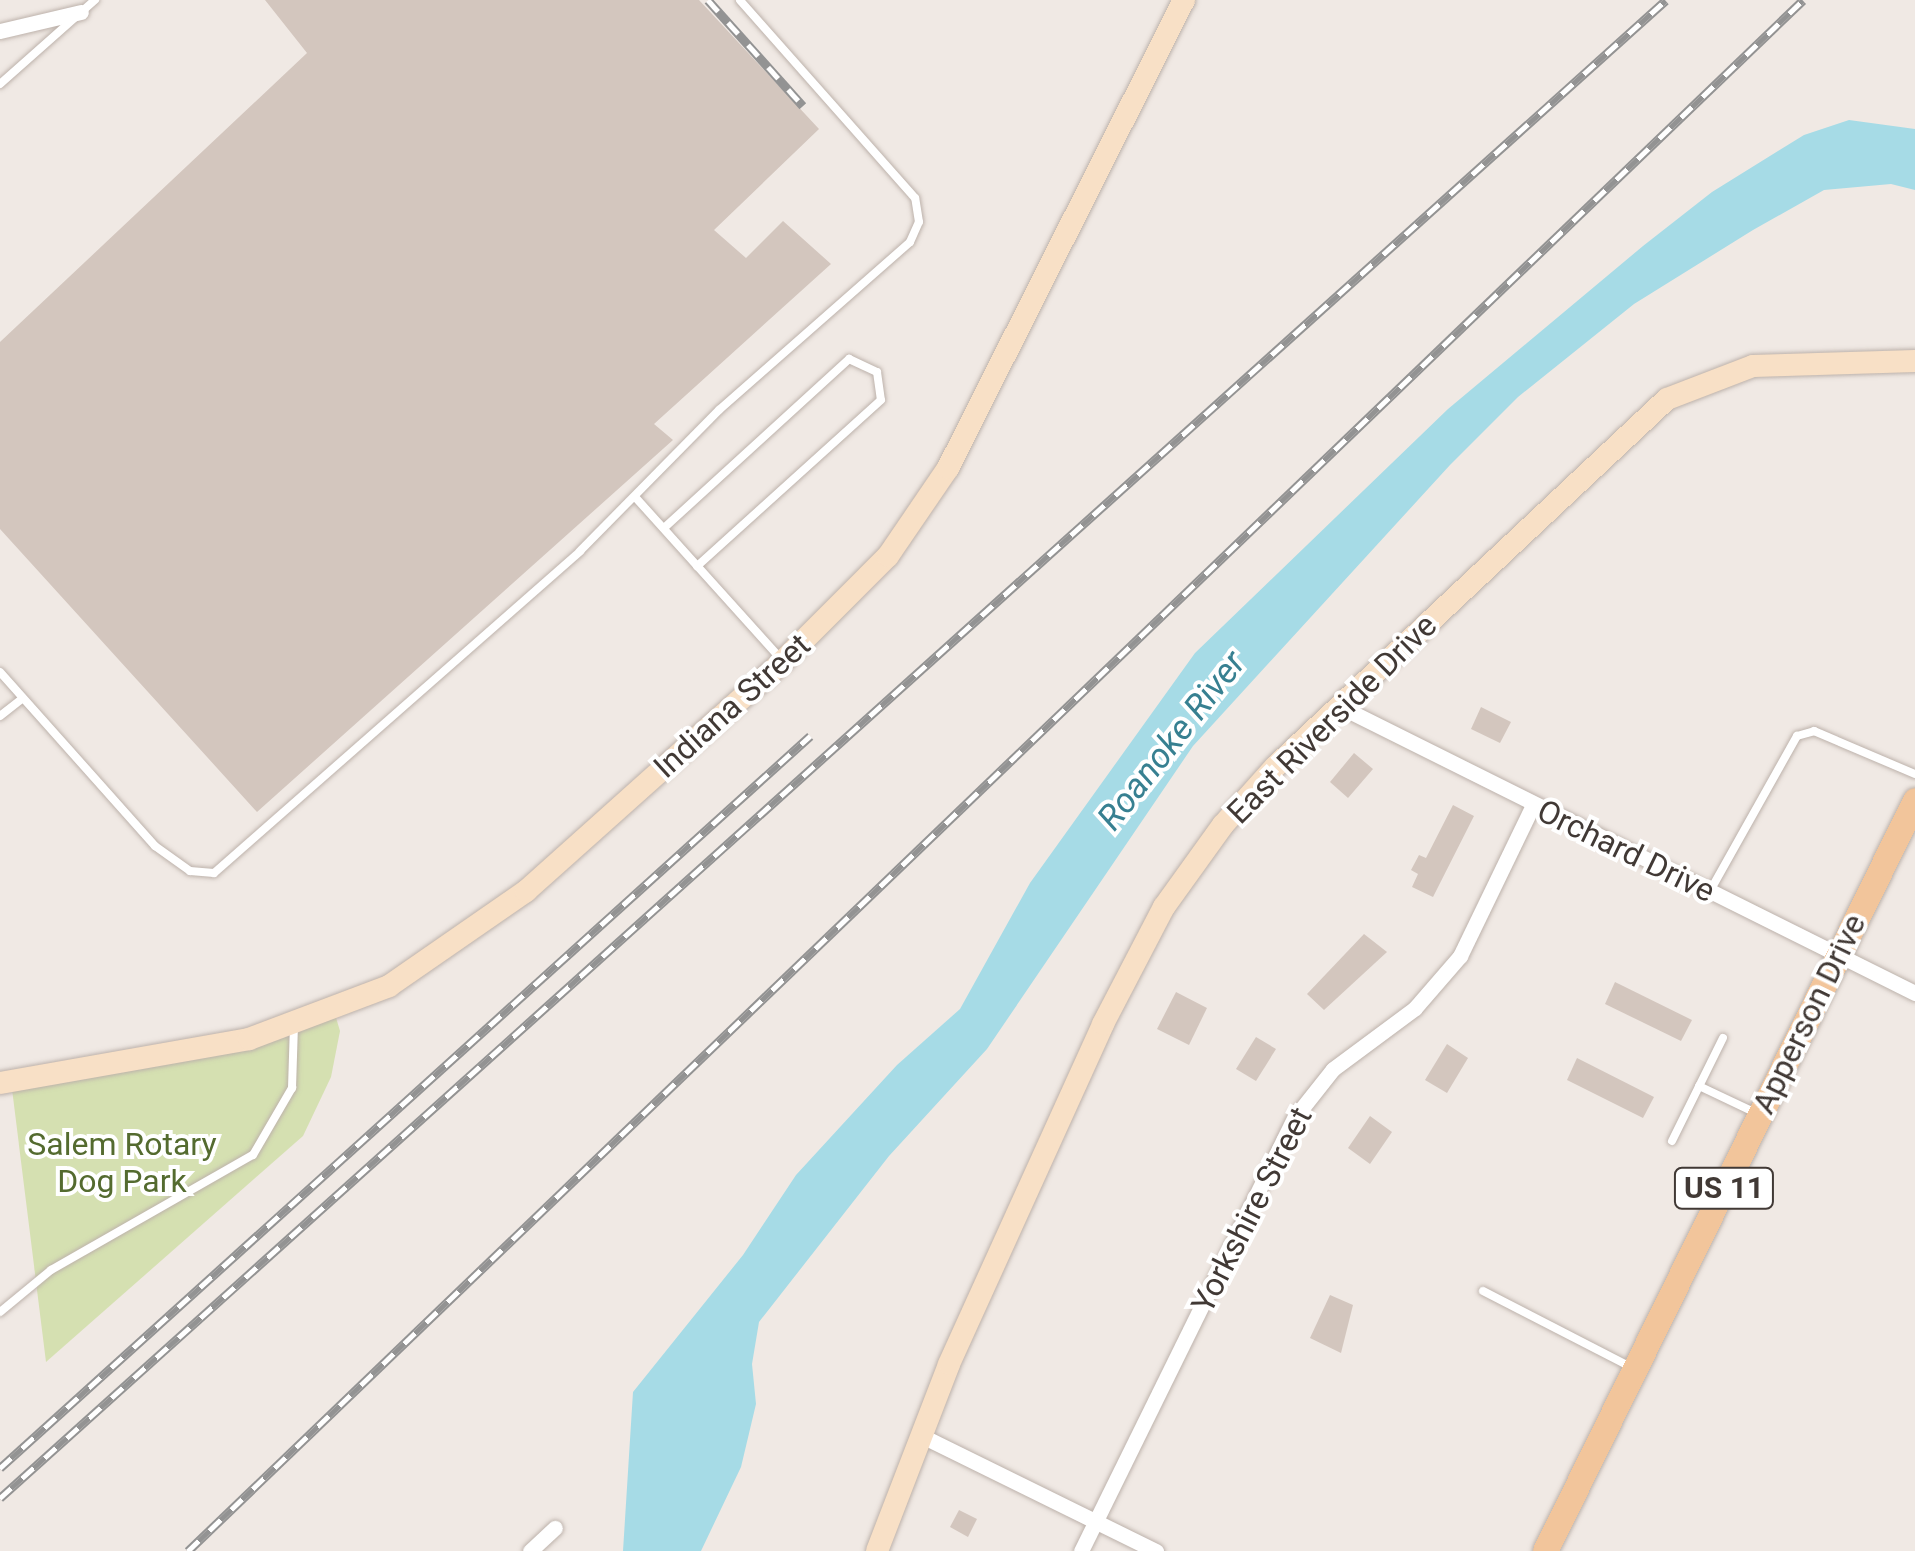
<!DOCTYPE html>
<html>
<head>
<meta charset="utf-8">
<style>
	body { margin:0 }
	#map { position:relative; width:1915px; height:1551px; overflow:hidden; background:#f0e9e4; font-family:Roboto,sans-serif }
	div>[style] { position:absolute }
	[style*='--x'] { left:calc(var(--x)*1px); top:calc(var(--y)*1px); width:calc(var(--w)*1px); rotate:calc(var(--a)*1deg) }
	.green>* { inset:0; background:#d5e0b1 }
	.water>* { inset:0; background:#a6dbe6 }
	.building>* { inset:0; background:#d3c6be }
	.roads { filter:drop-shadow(0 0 2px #bdb2ab) drop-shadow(0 0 2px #bdb2ab) }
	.lane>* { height:8px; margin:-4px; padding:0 4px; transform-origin:4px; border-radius:4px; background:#fff }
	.street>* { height:15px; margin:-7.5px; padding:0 7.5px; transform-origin:7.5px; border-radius:7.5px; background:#fff }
	.secondary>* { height:22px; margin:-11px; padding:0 11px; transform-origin:11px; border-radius:11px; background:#f8e0c6 }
	.primary>* { height:25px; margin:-12.5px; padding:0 12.5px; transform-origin:12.5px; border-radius:12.5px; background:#f2c59b }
	.rail>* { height:9px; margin-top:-4.5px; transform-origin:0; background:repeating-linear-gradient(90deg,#fff 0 15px,#939393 0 30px); box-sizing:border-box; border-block:2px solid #939393 }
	span { translate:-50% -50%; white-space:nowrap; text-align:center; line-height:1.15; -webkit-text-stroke:8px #fff; paint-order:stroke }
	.shield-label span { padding:2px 8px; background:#fff; border:2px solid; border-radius:8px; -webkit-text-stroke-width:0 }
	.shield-label { font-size:30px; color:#413935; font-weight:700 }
	.street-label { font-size:32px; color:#413935 }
	.park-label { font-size:32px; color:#546b2f }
	.water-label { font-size:35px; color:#378091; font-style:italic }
</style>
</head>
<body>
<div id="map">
	<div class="green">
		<i style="clip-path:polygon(334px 1011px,340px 1031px,331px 1077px,303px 1136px,46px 1362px,11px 1081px)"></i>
	</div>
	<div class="water">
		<i style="clip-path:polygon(1849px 120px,1915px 129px,1915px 190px,1891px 184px,1824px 190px,1753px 230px,1634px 304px,1518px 397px,1450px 465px,1193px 746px,987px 1049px,889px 1156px,759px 1322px,752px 1364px,756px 1404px,741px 1467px,701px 1551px,623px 1551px,633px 1392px,743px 1255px,796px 1175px,897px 1065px,960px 1009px,1030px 883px,1195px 653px,1448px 409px,1643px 246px,1712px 192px,1804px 135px)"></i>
	</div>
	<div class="building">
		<i style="clip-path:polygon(265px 0,699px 0,819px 129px,714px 230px,746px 258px,783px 221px,831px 264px,654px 424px,673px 440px,257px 812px,0 529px,0 342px,307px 53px)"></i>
		<i style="clip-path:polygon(1481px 707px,1511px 722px,1500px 743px,1471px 729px)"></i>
		<i style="clip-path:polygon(1354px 753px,1373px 769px,1348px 798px,1330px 782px)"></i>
		<i style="clip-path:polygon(1453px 805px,1474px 816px,1433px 897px,1412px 887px,1418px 874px,1411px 870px,1419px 855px,1426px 858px)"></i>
		<i style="clip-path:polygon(1364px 934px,1387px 952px,1324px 1010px,1307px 994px)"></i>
		<i style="clip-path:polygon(1615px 982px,1692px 1020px,1681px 1041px,1605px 1004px)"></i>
		<i style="clip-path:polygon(1176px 992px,1207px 1008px,1189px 1045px,1157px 1029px)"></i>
		<i style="clip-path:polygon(1256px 1037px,1276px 1049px,1256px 1081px,1236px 1069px)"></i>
		<i style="clip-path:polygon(1447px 1044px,1468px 1058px,1447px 1093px,1425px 1080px)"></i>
		<i style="clip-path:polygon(1577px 1058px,1654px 1097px,1643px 1118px,1567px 1080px)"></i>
		<i style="clip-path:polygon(1370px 1116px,1392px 1132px,1370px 1164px,1348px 1148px)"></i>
		<i style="clip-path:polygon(1330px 1295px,1353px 1305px,1341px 1353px,1310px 1338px)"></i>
		<i style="clip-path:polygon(959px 1510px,977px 1519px,968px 1537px,950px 1527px)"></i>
	</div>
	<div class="roads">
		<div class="lane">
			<i style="--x:0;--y:84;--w:127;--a:-41.5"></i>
			<i style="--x:636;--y:498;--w:215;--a:48"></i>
			<i style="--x:664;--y:528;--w:251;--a:-42.4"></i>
			<i style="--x:849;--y:359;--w:31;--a:25"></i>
			<i style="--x:877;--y:372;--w:28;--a:82"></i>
			<i style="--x:881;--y:400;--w:248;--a:137.9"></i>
			<i style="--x:0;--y:672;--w:233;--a:48.3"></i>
			<i style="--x:155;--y:846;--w:43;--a:35.5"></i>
			<i style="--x:190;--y:871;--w:24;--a:5"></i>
			<i style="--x:214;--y:873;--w:487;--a:-41.3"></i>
			<i style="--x:580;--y:551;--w:198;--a:-45.4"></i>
			<i style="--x:719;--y:410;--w:254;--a:-41.3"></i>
			<i style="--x:910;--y:242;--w:22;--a:-66"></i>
			<i style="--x:919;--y:222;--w:24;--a:-99"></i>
			<i style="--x:915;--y:198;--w:264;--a:-131.5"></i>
			<i style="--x:0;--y:716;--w:29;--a:-38"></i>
			<i style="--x:1710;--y:891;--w:178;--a:-60.7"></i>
			<i style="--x:1797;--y:736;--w:18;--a:-16"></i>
			<i style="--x:1814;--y:731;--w:110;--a:23.1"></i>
			<i style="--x:1699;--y:1086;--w:61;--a:25.3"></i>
			<i style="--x:1672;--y:1141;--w:115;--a:-63.7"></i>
			<i style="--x:1483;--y:1291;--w:166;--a:27.2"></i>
			<i style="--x:0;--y:1312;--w:66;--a:-39.5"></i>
			<i style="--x:51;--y:1270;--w:232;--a:-29.7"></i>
			<i style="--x:253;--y:1155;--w:78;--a:-59.8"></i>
			<i style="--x:292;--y:1088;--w:62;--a:-88.2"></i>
		</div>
		<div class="street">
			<i style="--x:0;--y:31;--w:83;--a:-13.2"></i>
			<i style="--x:1339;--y:706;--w:644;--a:26.49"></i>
			<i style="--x:922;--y:1436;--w:261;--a:26.2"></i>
			<i style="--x:530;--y:1551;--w:34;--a:-43"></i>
			<i style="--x:1081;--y:1551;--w:484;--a:-63.8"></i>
			<i style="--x:1295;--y:1117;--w:61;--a:-51.6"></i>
			<i style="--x:1333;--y:1069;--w:102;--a:-36.6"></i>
			<i style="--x:1415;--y:1008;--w:69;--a:-49.1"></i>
			<i style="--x:1460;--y:956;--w:168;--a:-64.2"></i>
		</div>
		<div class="secondary">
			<i style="--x:0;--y:1083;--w:253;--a:-10"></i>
			<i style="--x:249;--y:1039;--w:150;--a:-20.7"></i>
			<i style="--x:389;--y:986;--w:167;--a:-34.7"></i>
			<i style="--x:526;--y:891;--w:345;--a:-41.8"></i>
			<i style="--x:783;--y:661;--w:148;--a:-45"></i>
			<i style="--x:888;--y:556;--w:107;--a:-55.7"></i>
			<i style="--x:948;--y:468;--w:524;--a:-63.24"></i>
			<i style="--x:877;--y:1551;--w:200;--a:-68.9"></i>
			<i style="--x:949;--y:1364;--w:373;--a:-65.6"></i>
			<i style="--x:1103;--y:1024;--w:132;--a:-62.5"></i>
			<i style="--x:1164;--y:907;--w:101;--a:-54.3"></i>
			<i style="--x:1223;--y:825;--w:79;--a:-48.1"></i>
			<i style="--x:1276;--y:766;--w:536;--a:-43.19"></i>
			<i style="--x:1667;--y:399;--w:92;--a:-21"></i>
			<i style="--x:1753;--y:366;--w:162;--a:-1.8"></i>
		</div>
		<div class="primary">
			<i style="--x:1545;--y:1551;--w:837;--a:-63.77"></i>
		</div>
	</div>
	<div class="rail">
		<i style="--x:708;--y:0;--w:142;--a:48.1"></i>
		<i style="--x:0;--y:1468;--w:1092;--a:-42.1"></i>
		<i style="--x:0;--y:1498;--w:2240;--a:-41.96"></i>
		<i style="--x:188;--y:1551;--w:2239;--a:-43.84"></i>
	</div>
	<div class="shield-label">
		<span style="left:1724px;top:1188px">US 11</span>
	</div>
	<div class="street-label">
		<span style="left:732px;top:706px;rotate:-42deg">Indiana Street</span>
		<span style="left:1332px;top:719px;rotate:-45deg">East Riverside Drive</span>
		<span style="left:1626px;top:851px;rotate:26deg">Orchard Drive</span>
		<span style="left:1809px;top:1014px;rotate:-64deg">Apperson Drive</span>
		<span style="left:1252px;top:1210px;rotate:-63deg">Yorkshire Street</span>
	</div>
	<div class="park-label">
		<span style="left:122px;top:1163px">Salem Rotary<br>Dog Park</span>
	</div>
	<div class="water-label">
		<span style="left:1172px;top:741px;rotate:-52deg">Roanoke River</span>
	</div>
</div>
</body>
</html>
